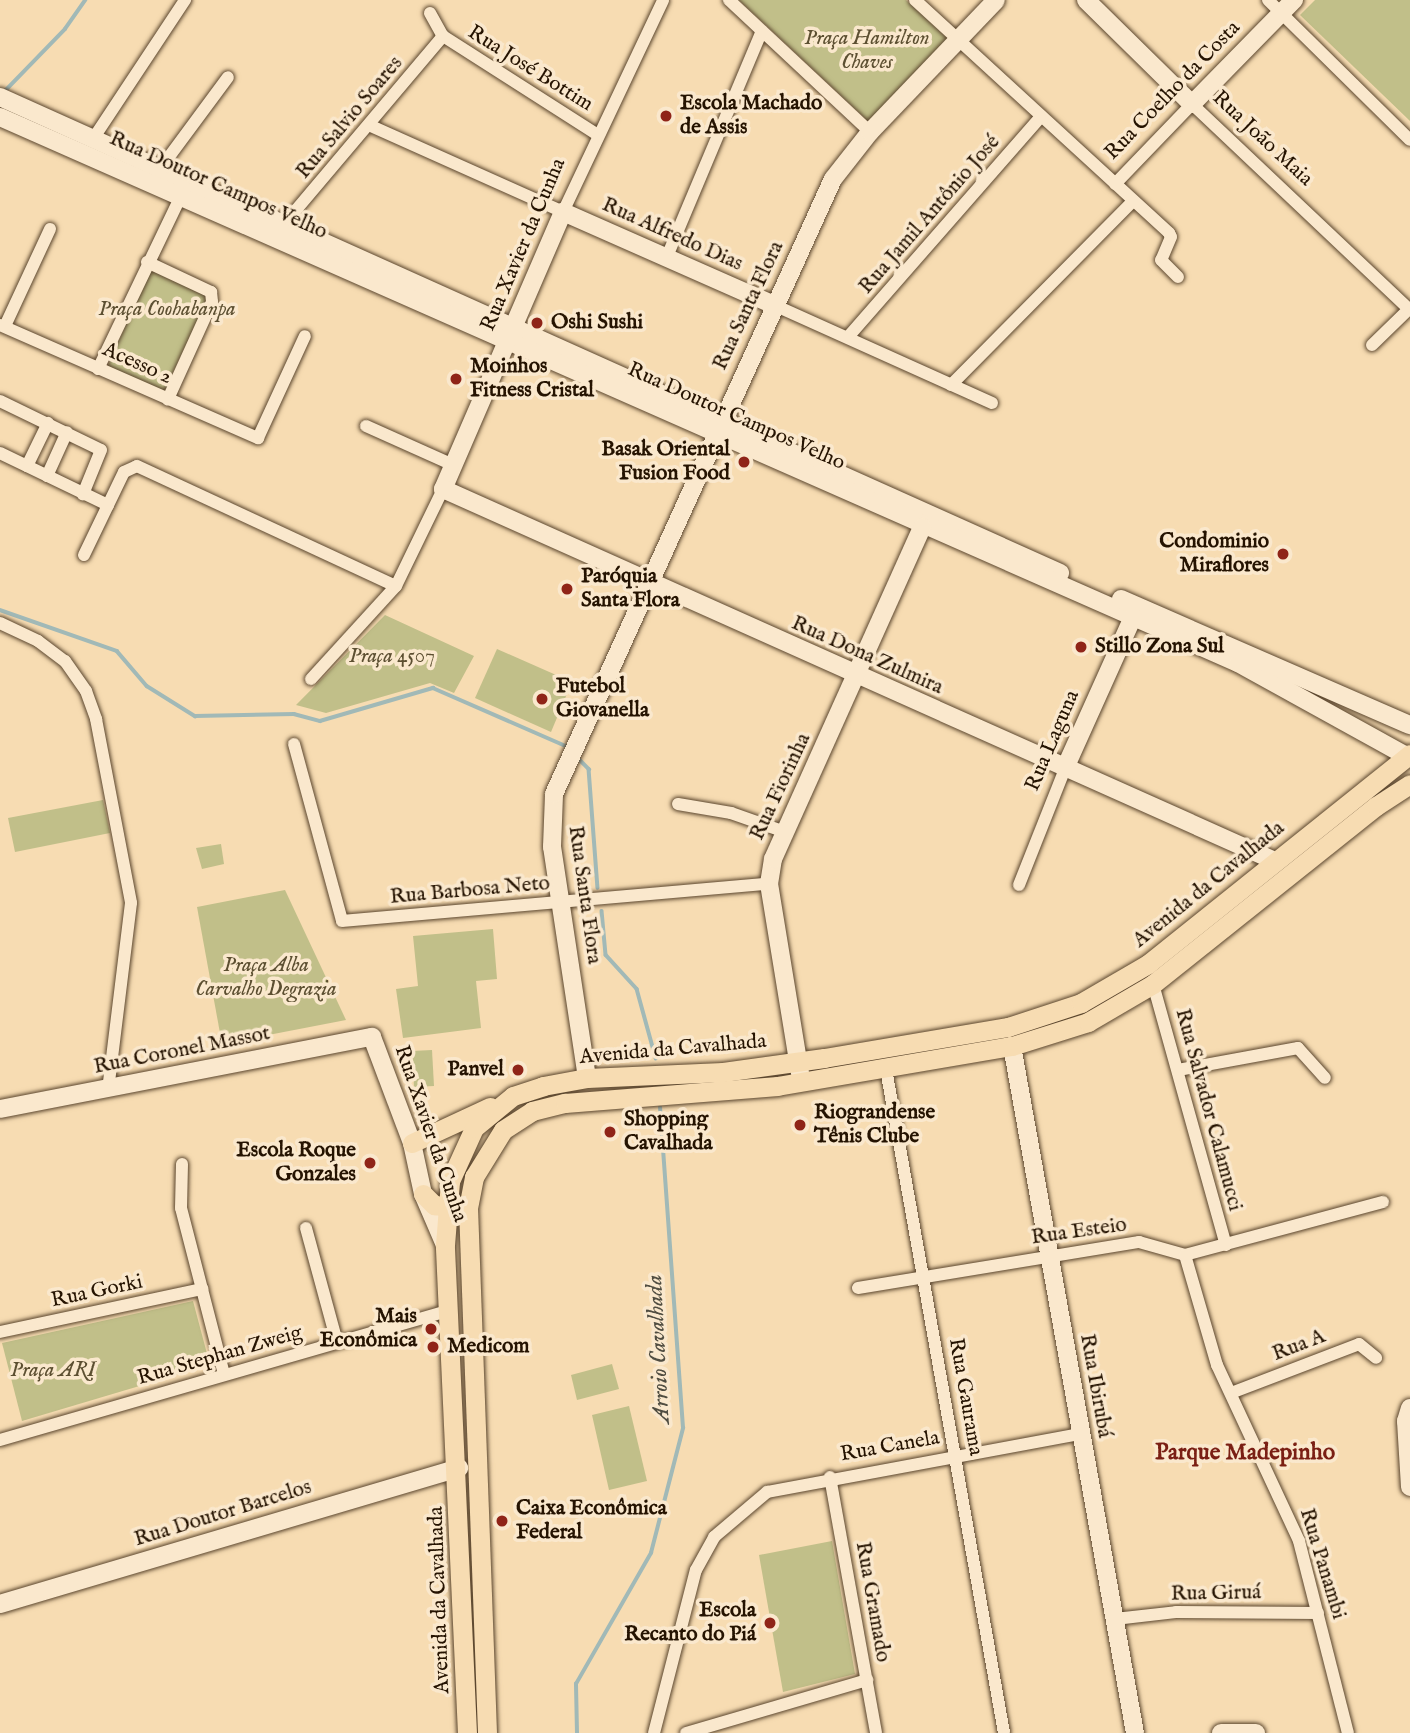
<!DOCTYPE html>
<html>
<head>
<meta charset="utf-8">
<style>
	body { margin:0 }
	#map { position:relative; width:1410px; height:1733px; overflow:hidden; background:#f7dcb2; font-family:"IM FELL English",serif }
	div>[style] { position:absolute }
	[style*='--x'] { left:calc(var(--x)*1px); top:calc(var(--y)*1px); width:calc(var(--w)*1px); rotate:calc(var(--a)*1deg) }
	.green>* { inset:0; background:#c1bf89 }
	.stream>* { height:3.5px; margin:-1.75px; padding:0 1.75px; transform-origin:1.75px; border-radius:1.75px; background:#a1b9b7 }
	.roads { filter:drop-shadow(0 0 2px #5a452d) drop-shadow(0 0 2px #5a452d) }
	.street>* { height:12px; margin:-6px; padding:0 6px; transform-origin:6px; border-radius:6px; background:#fae8cd }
	.secondary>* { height:18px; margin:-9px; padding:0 9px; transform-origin:9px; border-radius:9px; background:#fae8cd }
	.primary>* { height:19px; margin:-9.5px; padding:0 9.5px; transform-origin:9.5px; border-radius:9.5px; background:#f7dcb2 }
	.dots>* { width:19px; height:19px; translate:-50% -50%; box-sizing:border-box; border:4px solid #fae8cd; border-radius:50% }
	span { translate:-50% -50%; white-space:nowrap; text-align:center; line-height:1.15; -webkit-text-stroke:7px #fae8cd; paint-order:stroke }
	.park-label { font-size:21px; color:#5c4f31; font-style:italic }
	.street-label { font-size:21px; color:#251301 }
	.poi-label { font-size:21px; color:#251301; font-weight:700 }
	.left { translate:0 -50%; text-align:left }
	.right { translate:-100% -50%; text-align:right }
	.water-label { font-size:23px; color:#504d41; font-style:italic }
	.neighbourhood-label { font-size:23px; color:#7a1f14; font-weight:700 }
</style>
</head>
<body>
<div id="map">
	<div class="green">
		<i style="clip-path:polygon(739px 0,906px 0,949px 40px,870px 123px)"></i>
		<i style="clip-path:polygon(1315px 0,1410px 0,1410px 121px,1300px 15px)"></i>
		<i style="clip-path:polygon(150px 269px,209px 294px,164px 392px,108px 366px)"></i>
		<i style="clip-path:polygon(385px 615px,474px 656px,454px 693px,430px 683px,326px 713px,296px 705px)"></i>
		<i style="clip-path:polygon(497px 649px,572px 682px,551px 732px,475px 698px)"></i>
		<i style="clip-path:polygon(103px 800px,110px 833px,15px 852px,8px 818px)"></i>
		<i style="clip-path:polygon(221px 844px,224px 864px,202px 869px,196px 848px)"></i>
		<i style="clip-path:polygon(285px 890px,346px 1020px,222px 1044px,197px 907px)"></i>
		<i style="clip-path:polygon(493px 929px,497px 979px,476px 981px,481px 1028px,403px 1038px,396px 989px,418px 986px,413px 936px)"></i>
		<i style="clip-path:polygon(432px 1050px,434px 1086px,414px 1087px,412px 1051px)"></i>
		<i style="clip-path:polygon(193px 1301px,210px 1365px,22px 1421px,2px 1343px)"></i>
		<i style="clip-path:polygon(612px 1364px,619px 1389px,577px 1400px,571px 1375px)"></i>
		<i style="clip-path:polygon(629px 1406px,647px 1481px,609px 1490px,592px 1415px)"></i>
		<i style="clip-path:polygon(832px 1541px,855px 1674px,783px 1692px,759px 1555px)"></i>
	</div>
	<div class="stream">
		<i style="--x:5;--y:91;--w:86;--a:-45.9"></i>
		<i style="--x:65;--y:29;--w:35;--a:-55"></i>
		<i style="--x:0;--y:610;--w:124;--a:19.3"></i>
		<i style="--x:117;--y:651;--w:46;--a:49.4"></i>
		<i style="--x:147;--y:686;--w:57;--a:32"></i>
		<i style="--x:195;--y:716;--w:99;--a:-1.2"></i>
		<i style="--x:294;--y:714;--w:27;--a:15"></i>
		<i style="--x:320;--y:721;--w:118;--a:-16.3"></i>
		<i style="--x:433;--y:688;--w:147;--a:23.6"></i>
		<i style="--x:578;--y:758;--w:16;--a:45"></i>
		<i style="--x:589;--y:769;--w:119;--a:85.7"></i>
		<i style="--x:602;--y:911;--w:44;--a:84.8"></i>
		<i style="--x:606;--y:955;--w:46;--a:47.6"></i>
		<i style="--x:637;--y:989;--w:72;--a:74.6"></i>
		<i style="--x:577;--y:1733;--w:49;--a:-91.2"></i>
		<i style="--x:576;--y:1684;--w:151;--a:-60.2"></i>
		<i style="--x:651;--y:1553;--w:129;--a:-75.6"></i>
		<i style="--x:683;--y:1428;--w:321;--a:-94.1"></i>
	</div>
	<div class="roads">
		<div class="street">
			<i style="--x:729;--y:0;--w:193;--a:43.1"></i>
			<i style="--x:915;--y:0;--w:345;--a:42.5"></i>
			<i style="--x:1169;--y:233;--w:4;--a:63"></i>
			<i style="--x:1171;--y:237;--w:25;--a:113"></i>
			<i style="--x:1161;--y:260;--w:24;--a:45"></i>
			<i style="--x:1268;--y:0;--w:199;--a:44.6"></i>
			<i style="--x:430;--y:13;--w:26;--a:61"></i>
			<i style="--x:443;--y:36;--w:182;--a:32.6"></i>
			<i style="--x:371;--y:126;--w:210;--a:24.1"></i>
			<i style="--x:563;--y:212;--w:234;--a:-64.7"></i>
			<i style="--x:93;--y:139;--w:167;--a:-56.5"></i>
			<i style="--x:160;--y:169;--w:114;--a:-53.5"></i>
			<i style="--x:1115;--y:184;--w:111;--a:-46.1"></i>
			<i style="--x:1192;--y:104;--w:299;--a:43.4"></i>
			<i style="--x:285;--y:223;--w:245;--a:-49.8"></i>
			<i style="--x:666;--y:259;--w:247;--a:-67.2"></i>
			<i style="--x:147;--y:262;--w:71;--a:25.1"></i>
			<i style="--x:211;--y:292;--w:10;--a:84"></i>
			<i style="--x:212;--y:302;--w:107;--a:114.4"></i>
			<i style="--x:774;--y:305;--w:239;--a:24.2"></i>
			<i style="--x:0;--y:325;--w:282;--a:23.7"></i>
			<i style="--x:258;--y:438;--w:112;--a:-65.3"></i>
			<i style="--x:5;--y:326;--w:107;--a:-65.1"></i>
			<i style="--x:848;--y:337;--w:291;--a:-48.8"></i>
			<i style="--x:1372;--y:345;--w:53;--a:-44.2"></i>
			<i style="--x:98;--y:369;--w:194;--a:-64.4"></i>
			<i style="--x:951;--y:385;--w:259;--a:-45.3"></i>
			<i style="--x:0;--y:401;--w:112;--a:25.9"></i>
			<i style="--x:101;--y:450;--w:48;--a:112.2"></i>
			<i style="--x:366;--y:426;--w:95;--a:24.1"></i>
			<i style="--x:0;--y:453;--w:120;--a:25.7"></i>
			<i style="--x:27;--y:466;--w:48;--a:-64"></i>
			<i style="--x:47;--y:476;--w:48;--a:-65.6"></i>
			<i style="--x:84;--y:555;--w:92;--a:-64.3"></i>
			<i style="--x:124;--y:472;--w:14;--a:-25"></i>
			<i style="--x:137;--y:466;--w:285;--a:24.9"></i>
			<i style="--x:0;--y:623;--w:42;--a:25.3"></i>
			<i style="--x:38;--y:641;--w:34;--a:37"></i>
			<i style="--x:65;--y:661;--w:37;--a:55"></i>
			<i style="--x:86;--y:691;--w:30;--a:70"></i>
			<i style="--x:96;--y:719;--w:187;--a:79.2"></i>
			<i style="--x:131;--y:903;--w:187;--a:97"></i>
			<i style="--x:311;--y:679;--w:126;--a:-47.6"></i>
			<i style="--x:396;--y:586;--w:108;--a:-64.1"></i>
			<i style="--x:294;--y:744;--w:183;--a:74.8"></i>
			<i style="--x:342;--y:921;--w:429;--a:-5"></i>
			<i style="--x:678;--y:804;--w:54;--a:9.6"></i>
			<i style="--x:731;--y:813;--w:57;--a:19.4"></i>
			<i style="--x:1019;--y:885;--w:128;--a:-68.4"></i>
			<i style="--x:1153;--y:984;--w:271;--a:74.4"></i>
			<i style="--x:886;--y:1069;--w:674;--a:79.92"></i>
			<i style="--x:1178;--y:1070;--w:122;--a:-10.4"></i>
			<i style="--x:1298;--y:1048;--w:40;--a:48"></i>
			<i style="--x:182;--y:1164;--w:44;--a:91.3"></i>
			<i style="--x:181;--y:1208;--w:171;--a:75.5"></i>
			<i style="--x:306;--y:1228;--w:118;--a:74.8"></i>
			<i style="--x:1185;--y:1255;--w:115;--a:73.8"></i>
			<i style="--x:1217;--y:1365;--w:194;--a:65"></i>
			<i style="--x:1299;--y:1541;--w:198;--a:75.7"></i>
			<i style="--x:858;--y:1288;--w:285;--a:-9.3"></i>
			<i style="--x:1139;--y:1242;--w:48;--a:15.8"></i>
			<i style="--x:1185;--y:1255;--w:205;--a:-15"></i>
			<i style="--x:0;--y:1332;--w:207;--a:-12"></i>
			<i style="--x:1231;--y:1393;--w:137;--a:-20.9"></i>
			<i style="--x:1359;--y:1344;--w:22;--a:39"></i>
			<i style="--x:0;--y:1440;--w:469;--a:-16.1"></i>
			<i style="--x:830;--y:1477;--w:260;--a:79.8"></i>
			<i style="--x:1115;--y:1619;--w:61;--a:-6.5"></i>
			<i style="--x:1176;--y:1612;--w:142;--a:0.4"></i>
			<i style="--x:654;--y:1733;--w:168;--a:-75.6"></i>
			<i style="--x:696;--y:1570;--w:38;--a:-61"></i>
			<i style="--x:714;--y:1537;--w:70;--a:-40.3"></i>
			<i style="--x:767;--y:1492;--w:318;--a:-10.5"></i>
			<i style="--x:686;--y:1733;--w:189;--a:-16.3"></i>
		</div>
		<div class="secondary">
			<i style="--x:1086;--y:0;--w:148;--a:44.5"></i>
			<i style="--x:1192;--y:104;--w:146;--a:-45.6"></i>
			<i style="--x:0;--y:97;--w:1162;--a:24.18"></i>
			<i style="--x:0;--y:117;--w:1353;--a:23.8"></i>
			<i style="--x:1238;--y:663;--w:196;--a:28.9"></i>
			<i style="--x:774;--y:305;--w:231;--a:-156.2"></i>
			<i style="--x:563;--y:212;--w:302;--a:113.4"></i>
			<i style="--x:443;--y:489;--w:911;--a:24.09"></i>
			<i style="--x:1121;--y:599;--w:315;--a:23.6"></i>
			<i style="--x:1066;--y:766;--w:163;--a:-65.8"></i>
			<i style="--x:1012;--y:1046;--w:698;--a:79.85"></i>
			<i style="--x:800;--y:1073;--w:192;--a:-99.3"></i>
			<i style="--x:769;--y:884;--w:25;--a:-81"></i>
			<i style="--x:773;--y:859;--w:364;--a:-65.8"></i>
			<i style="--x:587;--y:1078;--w:234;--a:-98.6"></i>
			<i style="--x:552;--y:847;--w:53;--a:-87.8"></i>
			<i style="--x:554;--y:794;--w:675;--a:-65.6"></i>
			<i style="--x:833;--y:179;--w:60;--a:-51.8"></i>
			<i style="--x:870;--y:132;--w:182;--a:-46.3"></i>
			<i style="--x:0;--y:1109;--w:379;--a:-11"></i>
			<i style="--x:372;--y:1037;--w:113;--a:69.3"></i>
			<i style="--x:412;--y:1143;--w:52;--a:77.8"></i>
			<i style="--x:423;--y:1194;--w:56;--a:66.7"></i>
			<i style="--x:1410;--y:1408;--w:14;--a:107"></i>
			<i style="--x:1406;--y:1421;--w:66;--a:86.5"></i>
			<i style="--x:0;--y:1604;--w:479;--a:-16.5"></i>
			<i style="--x:1221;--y:1733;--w:35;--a:0"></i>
		</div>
		<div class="primary">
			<i style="--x:412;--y:1143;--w:86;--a:-24.8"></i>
			<i style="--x:423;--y:1194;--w:16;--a:45"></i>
			<i style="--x:434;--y:1205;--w:25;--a:7"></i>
			<i style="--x:467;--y:1733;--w:488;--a:-92.6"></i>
			<i style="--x:445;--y:1245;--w:64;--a:-85.5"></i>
			<i style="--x:450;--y:1181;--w:58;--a:-65.6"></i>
			<i style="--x:474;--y:1128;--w:50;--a:-39.4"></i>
			<i style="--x:513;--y:1096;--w:32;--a:-18"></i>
			<i style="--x:543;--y:1086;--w:45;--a:-10.3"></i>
			<i style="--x:587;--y:1078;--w:136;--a:-2.5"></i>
			<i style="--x:723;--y:1072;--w:102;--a:-7.9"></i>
			<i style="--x:824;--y:1058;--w:187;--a:-9.6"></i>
			<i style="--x:1008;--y:1027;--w:77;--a:-18.2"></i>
			<i style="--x:1081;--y:1003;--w:78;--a:-30.2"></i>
			<i style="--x:1148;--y:964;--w:336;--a:-38.7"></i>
			<i style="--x:487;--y:1733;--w:525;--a:-92.07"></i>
			<i style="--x:468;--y:1208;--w:32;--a:-79"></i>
			<i style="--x:474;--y:1177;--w:55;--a:-58.3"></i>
			<i style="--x:503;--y:1130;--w:35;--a:-33"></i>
			<i style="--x:532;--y:1111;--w:34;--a:-14"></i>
			<i style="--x:565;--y:1103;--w:213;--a:-4.6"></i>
			<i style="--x:777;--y:1086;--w:238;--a:-9.7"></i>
			<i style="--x:1012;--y:1046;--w:80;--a:-17.5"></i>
			<i style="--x:1088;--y:1022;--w:75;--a:-30.3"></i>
			<i style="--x:1153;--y:984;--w:285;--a:-38.6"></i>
			<i style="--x:1376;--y:806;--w:40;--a:-32.9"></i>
		</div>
	</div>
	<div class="dots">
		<i style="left:666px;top:116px;background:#8f2418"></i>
		<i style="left:537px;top:323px;background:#8f2418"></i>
		<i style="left:456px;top:379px;background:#8f2418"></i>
		<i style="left:744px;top:462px;background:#8f2418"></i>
		<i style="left:1283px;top:554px;background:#8f2418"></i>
		<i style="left:567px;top:589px;background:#8f2418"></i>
		<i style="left:1081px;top:647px;background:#8f2418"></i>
		<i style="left:542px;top:699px;background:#8f2418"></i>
		<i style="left:518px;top:1070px;background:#8f2418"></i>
		<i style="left:800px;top:1125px;background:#8f2418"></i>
		<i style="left:610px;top:1132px;background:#8f2418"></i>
		<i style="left:370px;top:1163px;background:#8f2418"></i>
		<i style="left:431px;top:1329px;background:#8f2418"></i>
		<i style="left:433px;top:1347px;background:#8f2418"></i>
		<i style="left:502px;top:1521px;background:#8f2418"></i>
		<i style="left:770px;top:1623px;background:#8f2418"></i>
	</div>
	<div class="park-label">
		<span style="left:867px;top:51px">Praça Hamilton<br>Chaves</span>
		<span style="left:167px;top:310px">Praça Coohabanpa</span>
		<span style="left:392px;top:657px">Praça 4507</span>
		<span style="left:266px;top:978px">Praça Alba<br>Carvalho Degrazia</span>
		<span style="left:53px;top:1371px">Praça ARI</span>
	</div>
	<div class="street-label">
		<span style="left:530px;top:69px;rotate:32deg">Rua José Bottim</span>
		<span style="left:1173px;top:91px;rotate:-46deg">Rua Coelho da Costa</span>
		<span style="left:350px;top:118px;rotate:-50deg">Rua Salvio Soares</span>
		<span style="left:1262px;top:139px;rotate:43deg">Rua João Maia</span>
		<span style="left:218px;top:186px;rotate:24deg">Rua Doutor Campos Velho</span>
		<span style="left:930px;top:215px;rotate:-49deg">Rua Jamil Antônio José</span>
		<span style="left:672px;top:235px;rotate:24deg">Rua Alfredo Dias</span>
		<span style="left:524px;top:245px;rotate:-67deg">Rua Xavier da Cunha</span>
		<span style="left:749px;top:306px;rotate:-65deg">Rua Santa Flora</span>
		<span style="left:137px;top:364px;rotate:24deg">Acesso 2</span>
		<span style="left:736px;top:417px;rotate:24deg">Rua Doutor Campos Velho</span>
		<span style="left:867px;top:656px;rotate:24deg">Rua Dona Zulmira</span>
		<span style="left:1053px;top:741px;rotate:-67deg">Rua Laguna</span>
		<span style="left:781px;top:787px;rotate:-65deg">Rua Fiorinha</span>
		<span style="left:1209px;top:885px;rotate:-39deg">Avenida da Cavalhada</span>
		<span style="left:470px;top:891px;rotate:-5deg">Rua Barbosa Neto</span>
		<span style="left:584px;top:895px;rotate:82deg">Rua Santa Flora</span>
		<span style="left:673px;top:1050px;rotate:-5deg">Avenida da Cavalhada</span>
		<span style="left:182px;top:1051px;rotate:-11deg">Rua Coronel Massot</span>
		<span style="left:1208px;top:1110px;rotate:75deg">Rua Salvador Calamucci</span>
		<span style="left:430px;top:1134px;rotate:71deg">Rua Xavier da Cunha</span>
		<span style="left:1079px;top:1232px;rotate:-8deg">Rua Esteio</span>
		<span style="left:97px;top:1292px;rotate:-12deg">Rua Gorki</span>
		<span style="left:1299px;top:1346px;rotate:-21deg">Rua A</span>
		<span style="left:220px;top:1356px;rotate:-16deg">Rua Stephan Zweig</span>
		<span style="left:1095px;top:1386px;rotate:80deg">Rua Ibirubá</span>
		<span style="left:965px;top:1397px;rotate:80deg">Rua Gaurama</span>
		<span style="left:890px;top:1447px;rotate:-10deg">Rua Canela</span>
		<span style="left:223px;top:1514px;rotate:-17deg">Rua Doutor Barcelos</span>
		<span style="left:1322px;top:1564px;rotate:73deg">Rua Panambi</span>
		<span style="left:1216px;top:1594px;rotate:-1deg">Rua Giruá</span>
		<span style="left:440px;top:1600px;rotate:-92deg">Avenida da Cavalhada</span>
		<span style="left:872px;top:1602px;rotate:80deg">Rua Gramado</span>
	</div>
	<div class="poi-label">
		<span class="left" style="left:680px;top:116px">Escola Machado<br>de Assis</span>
		<span class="left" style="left:551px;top:323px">Oshi Sushi</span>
		<span class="left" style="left:470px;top:379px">Moinhos<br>Fitness Cristal</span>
		<span class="right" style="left:730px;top:462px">Basak Oriental<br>Fusion Food</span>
		<span class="right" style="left:1269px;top:554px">Condominio<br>Miraflores</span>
		<span class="left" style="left:581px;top:589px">Paróquia<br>Santa Flora</span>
		<span class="left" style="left:1095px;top:647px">Stillo Zona Sul</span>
		<span class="left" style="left:556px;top:699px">Futebol<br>Giovanella</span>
		<span class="right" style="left:504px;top:1070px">Panvel</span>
		<span class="left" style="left:814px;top:1125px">Riograndense<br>Tênis Clube</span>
		<span class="left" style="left:624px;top:1132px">Shopping<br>Cavalhada</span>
		<span class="right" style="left:356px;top:1163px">Escola Roque<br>Gonzales</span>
		<span class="right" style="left:417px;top:1329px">Mais<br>Econômica</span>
		<span class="left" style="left:447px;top:1347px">Medicom</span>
		<span class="left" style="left:516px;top:1521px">Caixa Econômica<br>Federal</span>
		<span class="right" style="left:756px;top:1623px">Escola<br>Recanto do Piá</span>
	</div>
	<div class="water-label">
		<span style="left:659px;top:1349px;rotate:-93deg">Arroio Cavalhada</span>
	</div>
	<div class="neighbourhood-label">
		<span style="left:1245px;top:1453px">Parque Madepinho</span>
	</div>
</div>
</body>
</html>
